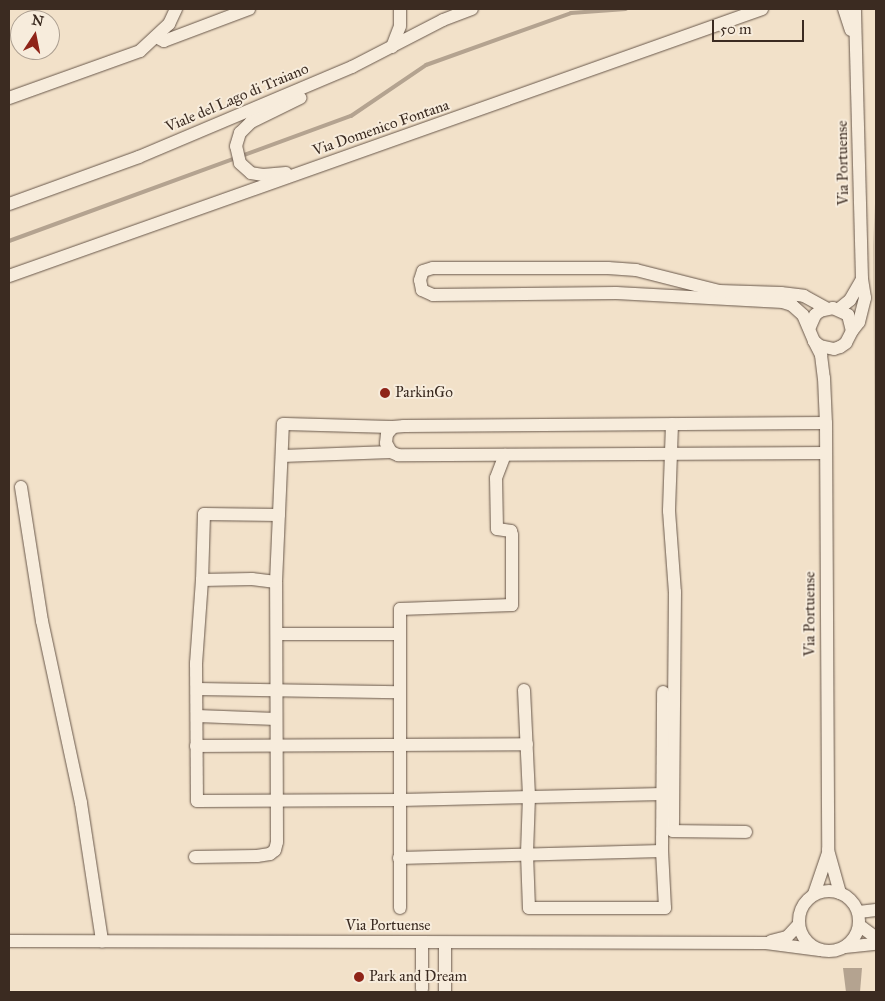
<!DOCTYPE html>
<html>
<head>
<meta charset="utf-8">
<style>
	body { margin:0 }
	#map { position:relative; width:885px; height:1001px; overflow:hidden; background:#f2e1c9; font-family:"IM FELL Great Primer",serif }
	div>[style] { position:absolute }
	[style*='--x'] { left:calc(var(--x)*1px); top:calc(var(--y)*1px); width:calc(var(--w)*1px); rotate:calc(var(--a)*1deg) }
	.green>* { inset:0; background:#d3c2ac }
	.water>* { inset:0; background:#b4a390 }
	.stream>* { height:4px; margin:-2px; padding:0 2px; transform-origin:2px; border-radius:2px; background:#b4a390 }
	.roads { filter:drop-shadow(0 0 1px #69584b) drop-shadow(0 0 1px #69584b) }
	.minor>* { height:12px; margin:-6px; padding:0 6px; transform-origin:6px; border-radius:6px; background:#f7ecdc }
	.minor>.ring { margin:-6px; padding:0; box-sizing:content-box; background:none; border:12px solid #f7ecdc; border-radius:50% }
	.dots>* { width:14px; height:14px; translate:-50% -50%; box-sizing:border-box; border:2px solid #f7ecdc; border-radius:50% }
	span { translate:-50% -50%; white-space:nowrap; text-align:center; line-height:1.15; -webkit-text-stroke:4px #f7ecdc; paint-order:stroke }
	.street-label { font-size:15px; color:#3b2b21 }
	.poi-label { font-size:15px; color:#3b2b21 }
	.left { translate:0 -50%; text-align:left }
	.frame { position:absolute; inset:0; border:10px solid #3b2b21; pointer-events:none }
	.north { position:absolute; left:10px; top:10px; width:50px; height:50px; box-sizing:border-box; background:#f7ecdc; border:1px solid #ac9f91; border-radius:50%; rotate:11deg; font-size:14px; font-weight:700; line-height:20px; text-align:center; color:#3b2b21 }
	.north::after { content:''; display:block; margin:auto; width:18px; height:22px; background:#8f2418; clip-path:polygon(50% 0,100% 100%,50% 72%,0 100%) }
	.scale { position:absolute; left:712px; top:20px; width:92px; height:22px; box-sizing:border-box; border:2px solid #3b2b21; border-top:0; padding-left:6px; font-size:15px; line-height:18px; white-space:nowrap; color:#3b2b21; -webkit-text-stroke:4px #f7ecdc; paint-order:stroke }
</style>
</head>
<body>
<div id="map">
	<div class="green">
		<i style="clip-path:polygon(876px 183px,876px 602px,873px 245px)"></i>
	</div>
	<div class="water">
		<i style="clip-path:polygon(843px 968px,862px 968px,860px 992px,846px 992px)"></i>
	</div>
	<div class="stream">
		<i style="--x:9;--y:241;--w:364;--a:-20.1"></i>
		<i style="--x:351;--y:116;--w:91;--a:-34.2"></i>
		<i style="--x:426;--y:65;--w:154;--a:-19.7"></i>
		<i style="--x:571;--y:13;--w:55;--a:-4.2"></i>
	</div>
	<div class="roads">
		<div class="minor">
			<i style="--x:844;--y:9;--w:22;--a:72"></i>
			<i style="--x:156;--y:37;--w:9;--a:27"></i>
			<i style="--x:164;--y:41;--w:91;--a:-20.6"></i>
			<i style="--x:392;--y:47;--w:22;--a:-69"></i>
			<i style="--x:400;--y:26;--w:17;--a:-90"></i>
			<i style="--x:9;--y:98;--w:139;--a:-19.7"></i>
			<i style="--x:140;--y:51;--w:40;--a:-43"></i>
			<i style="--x:169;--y:24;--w:17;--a:-65"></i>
			<i style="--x:286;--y:173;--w:23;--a:175"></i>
			<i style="--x:263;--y:175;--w:12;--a:-171"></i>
			<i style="--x:251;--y:173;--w:15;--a:-138"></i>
			<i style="--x:240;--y:163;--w:17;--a:-103"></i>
			<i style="--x:236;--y:146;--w:14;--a:-73"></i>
			<i style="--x:240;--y:133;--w:16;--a:-45"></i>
			<i style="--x:251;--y:122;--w:55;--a:-26.1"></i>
			<i style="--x:9;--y:204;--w:138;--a:-19.9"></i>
			<i style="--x:139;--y:157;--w:231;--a:-22.9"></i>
			<i style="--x:352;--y:67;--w:102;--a:-27.3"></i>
			<i style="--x:443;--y:20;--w:31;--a:-21"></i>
			<i style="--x:9;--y:276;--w:799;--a:-19.52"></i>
			<i style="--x:839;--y:309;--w:14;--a:-39"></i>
			<i style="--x:850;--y:300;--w:24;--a:-60"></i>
			<i style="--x:810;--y:327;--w:13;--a:-67"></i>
			<i style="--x:815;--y:315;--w:6;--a:-39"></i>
			<i style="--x:820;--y:311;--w:13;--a:-13"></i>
			<i style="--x:833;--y:308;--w:17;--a:25"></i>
			<i style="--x:848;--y:315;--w:16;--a:76"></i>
			<i style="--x:852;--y:331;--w:13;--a:117"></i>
			<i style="--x:846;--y:343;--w:7;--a:146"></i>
			<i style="--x:840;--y:347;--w:6;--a:162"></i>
			<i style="--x:834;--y:349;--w:14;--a:-168"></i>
			<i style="--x:820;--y:346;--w:8;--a:-140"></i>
			<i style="--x:814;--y:341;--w:28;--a:-113"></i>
			<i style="--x:803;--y:315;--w:15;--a:-138"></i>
			<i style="--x:792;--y:305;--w:9;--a:-162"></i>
			<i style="--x:783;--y:302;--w:167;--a:-176.9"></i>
			<i style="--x:616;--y:293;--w:183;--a:179.4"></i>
			<i style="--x:433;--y:295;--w:12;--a:-156"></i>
			<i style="--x:422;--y:290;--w:10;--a:-101"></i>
			<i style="--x:420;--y:280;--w:9;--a:-72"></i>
			<i style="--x:423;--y:271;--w:10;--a:-17"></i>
			<i style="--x:433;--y:268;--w:175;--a:0"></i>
			<i style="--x:608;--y:268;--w:28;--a:4"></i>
			<i style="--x:636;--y:270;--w:86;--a:14.2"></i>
			<i style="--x:719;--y:291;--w:62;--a:1.8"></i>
			<i style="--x:781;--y:293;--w:23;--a:7"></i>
			<i style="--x:804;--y:296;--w:25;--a:29"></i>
			<i style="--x:852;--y:331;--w:11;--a:-52"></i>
			<i style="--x:859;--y:322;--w:25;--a:-76"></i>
			<i style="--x:865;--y:298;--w:19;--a:-99"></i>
			<i style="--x:862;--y:279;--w:270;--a:-91.5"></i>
			<i style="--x:814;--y:341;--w:16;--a:63"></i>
			<i style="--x:821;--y:355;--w:23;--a:83"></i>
			<i style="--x:824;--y:378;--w:45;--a:87.5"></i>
			<i style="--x:826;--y:423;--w:427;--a:89.7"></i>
			<i style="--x:828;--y:850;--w:45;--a:74.4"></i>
			<i style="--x:672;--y:424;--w:87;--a:92"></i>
			<i style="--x:669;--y:511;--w:81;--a:85.8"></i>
			<i style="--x:675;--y:592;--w:239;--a:90.5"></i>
			<i style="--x:673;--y:831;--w:73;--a:0.8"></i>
			<i style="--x:826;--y:453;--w:428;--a:179.7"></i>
			<i style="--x:398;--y:455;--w:8;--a:-157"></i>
			<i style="--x:391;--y:452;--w:10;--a:-119"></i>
			<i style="--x:386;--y:443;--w:9;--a:-84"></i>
			<i style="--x:387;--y:434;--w:9;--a:-49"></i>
			<i style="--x:393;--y:427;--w:11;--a:-5"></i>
			<i style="--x:404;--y:426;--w:422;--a:-0.4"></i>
			<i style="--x:282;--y:456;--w:109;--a:-2.1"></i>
			<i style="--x:21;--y:487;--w:136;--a:81.1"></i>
			<i style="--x:42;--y:621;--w:186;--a:77.9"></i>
			<i style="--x:81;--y:803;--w:140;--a:81.3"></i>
			<i style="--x:279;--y:515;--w:75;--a:-179.2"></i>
			<i style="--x:204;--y:514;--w:66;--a:91.7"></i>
			<i style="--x:202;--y:580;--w:83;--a:94.1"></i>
			<i style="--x:196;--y:663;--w:138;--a:89.6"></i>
			<i style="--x:197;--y:801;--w:203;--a:-0.3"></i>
			<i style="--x:400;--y:800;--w:263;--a:-1.3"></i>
			<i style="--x:202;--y:580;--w:50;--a:-1.1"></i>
			<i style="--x:252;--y:579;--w:24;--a:7"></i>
			<i style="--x:278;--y:634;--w:121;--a:0"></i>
			<i style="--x:197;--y:689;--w:202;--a:0.9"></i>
			<i style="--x:524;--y:690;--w:106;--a:87.3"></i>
			<i style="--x:529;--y:796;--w:58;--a:92"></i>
			<i style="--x:527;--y:854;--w:54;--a:87.9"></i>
			<i style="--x:529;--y:908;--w:136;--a:0"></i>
			<i style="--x:665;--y:908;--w:57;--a:-93"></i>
			<i style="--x:197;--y:716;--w:79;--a:2.2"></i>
			<i style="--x:196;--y:746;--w:331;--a:-0.3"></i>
			<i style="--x:195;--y:857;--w:62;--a:-0.9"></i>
			<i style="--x:257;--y:856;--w:13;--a:-9"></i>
			<i style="--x:270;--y:854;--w:6;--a:-39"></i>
			<i style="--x:275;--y:850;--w:8;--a:-76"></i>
			<i style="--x:277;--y:842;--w:260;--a:-90.2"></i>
			<i style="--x:276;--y:582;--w:158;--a:-87.5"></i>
			<i style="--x:283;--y:424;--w:110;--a:1.6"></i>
			<i style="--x:399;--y:858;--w:263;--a:-1.5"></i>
			<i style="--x:662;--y:851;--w:159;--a:-89.6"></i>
			<i class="ring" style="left:799px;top:891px;width:48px;height:48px"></i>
			<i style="--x:814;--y:894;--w:43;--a:-71.1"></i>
			<i style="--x:400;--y:908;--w:299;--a:-90"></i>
			<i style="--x:400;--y:609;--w:112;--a:-2"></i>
			<i style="--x:512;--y:605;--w:70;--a:-90"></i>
			<i style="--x:512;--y:535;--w:4;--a:-104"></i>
			<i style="--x:511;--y:531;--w:14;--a:-172"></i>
			<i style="--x:497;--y:529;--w:51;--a:-91.1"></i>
			<i style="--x:496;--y:478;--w:25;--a:-69"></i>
			<i style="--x:859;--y:912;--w:17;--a:-7"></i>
			<i style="--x:859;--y:925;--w:21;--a:37"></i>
			<i style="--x:9;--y:941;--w:757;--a:0.15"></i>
			<i style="--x:766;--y:943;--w:54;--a:7.4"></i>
			<i style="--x:771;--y:941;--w:16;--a:-14"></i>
			<i style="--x:787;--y:937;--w:16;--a:-47"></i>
			<i style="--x:845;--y:947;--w:31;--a:-6"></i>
			<i style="--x:422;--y:989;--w:47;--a:-90"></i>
			<i style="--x:445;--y:992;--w:49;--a:-90"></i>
		</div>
	</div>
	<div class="dots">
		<i style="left:385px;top:393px;background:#8f2418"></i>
		<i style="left:359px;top:977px;background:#8f2418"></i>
	</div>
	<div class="street-label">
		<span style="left:237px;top:98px;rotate:-23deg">Viale del Lago di Traiano</span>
		<span style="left:381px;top:128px;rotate:-19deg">Via Domenico Fontana</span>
		<span style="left:843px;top:163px;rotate:-91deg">Via Portuense</span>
		<span style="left:810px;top:614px;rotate:-90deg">Via Portuense</span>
		<span style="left:388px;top:926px">Via Portuense</span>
	</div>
	<div class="poi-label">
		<span class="left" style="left:395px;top:393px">ParkinGo</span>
		<span class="left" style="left:369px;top:977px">Park and Dream</span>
	</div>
	<div class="frame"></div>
	<div class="north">N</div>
	<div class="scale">50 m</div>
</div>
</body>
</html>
